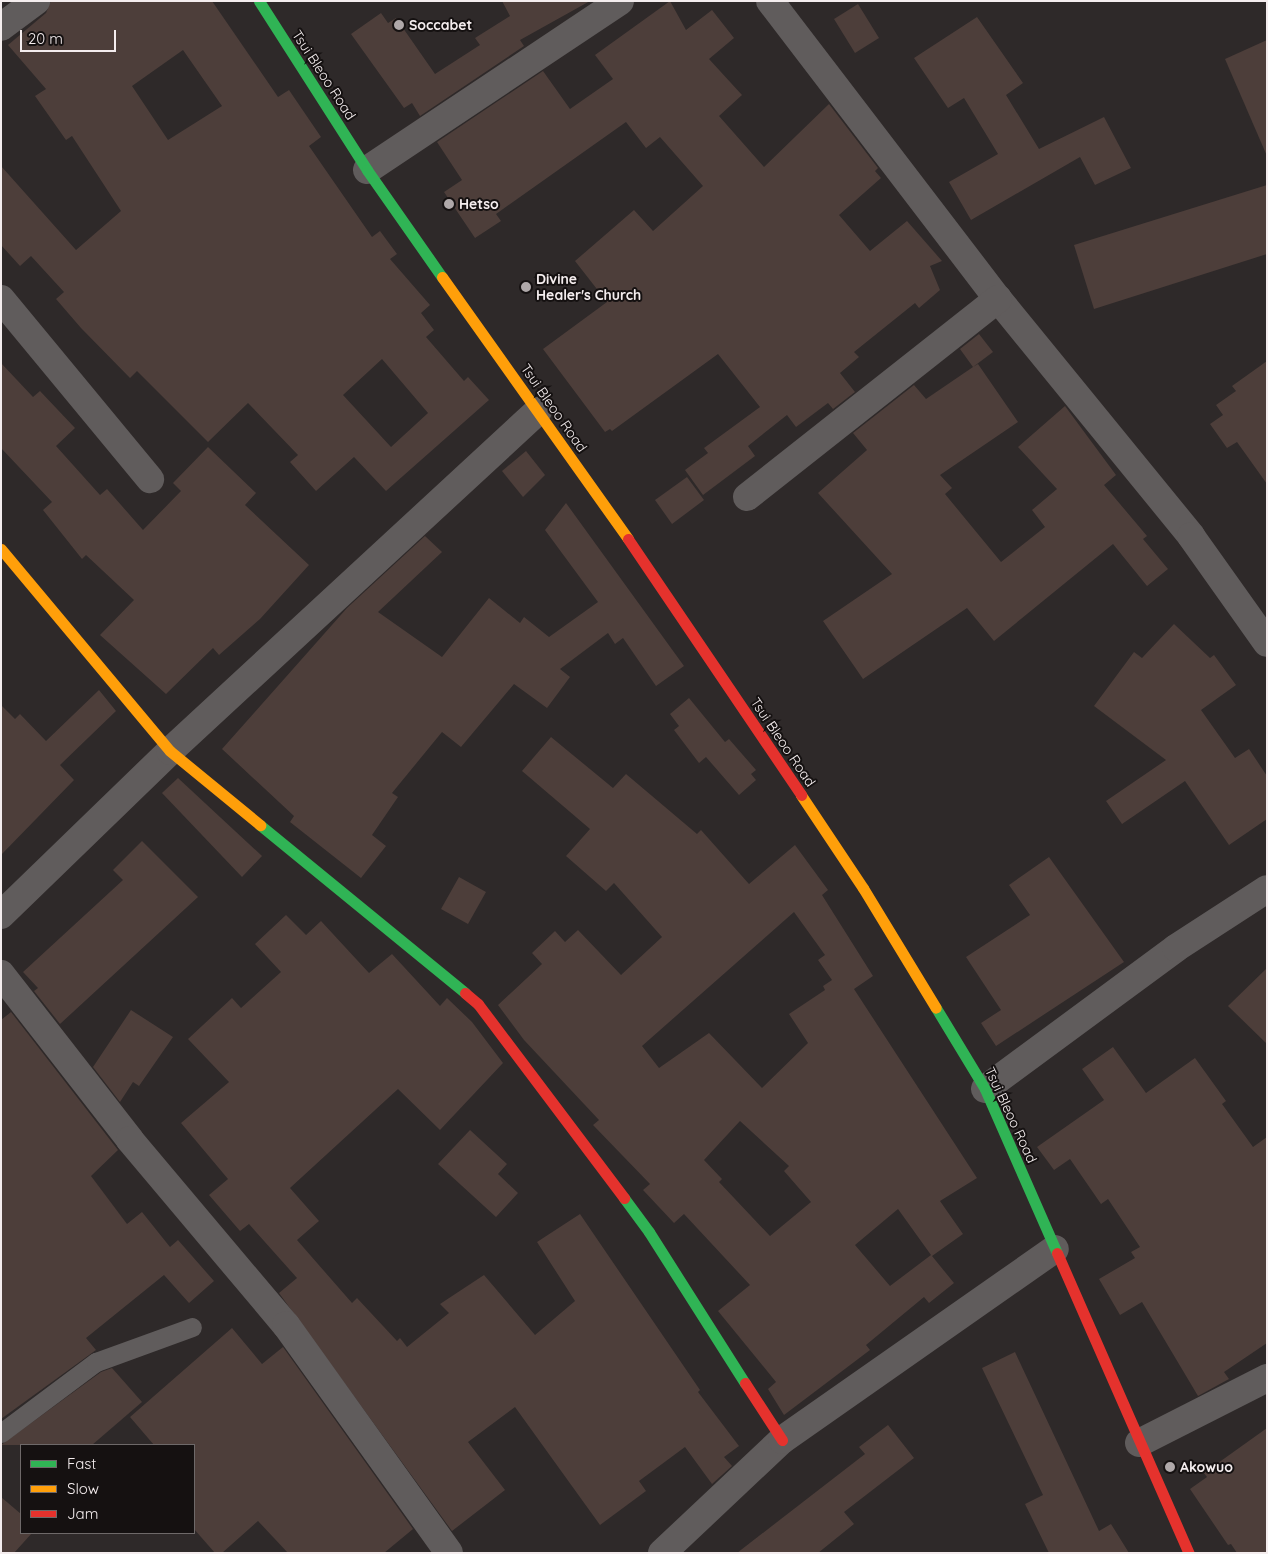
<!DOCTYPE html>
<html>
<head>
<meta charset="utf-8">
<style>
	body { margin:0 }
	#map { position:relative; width:1268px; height:1554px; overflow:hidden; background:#2e2929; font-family:Quicksand,sans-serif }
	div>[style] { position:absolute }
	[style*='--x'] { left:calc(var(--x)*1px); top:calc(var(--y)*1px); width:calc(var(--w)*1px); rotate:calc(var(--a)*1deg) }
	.building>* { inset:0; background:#4d3e3a }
	.lane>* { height:19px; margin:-9.5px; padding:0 9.5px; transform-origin:9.5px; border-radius:9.5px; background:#605c5c }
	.street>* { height:28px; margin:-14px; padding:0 14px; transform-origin:14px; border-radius:14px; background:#605c5c }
	.fast>* { height:11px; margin:-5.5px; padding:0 5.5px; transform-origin:5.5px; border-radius:5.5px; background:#30b455 }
	.slow>* { height:11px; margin:-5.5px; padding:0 5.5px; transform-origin:5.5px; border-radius:5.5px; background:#ff9f0a }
	.jam>* { height:11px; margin:-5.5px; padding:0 5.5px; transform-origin:5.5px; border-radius:5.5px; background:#e5322d }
	.dots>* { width:14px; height:14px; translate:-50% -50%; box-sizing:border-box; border:2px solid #151111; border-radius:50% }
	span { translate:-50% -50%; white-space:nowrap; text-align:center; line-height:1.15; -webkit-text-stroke:4px #151111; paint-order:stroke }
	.poi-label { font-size:14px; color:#f4edee; font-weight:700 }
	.left { translate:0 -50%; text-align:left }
	.street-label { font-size:14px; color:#f4edee }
	.frame { position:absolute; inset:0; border:2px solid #f4edee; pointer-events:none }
	.legend { position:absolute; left:20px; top:1444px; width:175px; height:90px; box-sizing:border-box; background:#151111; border:1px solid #6e6969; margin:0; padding:6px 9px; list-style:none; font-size:15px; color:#f4edee }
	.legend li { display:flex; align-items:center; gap:10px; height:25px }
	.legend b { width:25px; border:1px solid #6e6969 }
	.scale { position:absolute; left:20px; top:30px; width:96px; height:22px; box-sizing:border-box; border:2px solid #f4edee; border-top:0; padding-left:6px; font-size:15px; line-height:18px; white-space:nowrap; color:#f4edee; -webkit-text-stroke:4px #151111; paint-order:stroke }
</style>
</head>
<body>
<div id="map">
	<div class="building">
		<i style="clip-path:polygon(evenodd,51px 1px,212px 1px,278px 97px,289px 90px,321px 137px,309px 146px,372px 237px,380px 231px,397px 254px,390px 259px,430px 305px,421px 313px,434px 330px,426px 337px,464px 381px,468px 377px,489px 400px,386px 491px,354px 457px,316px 491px,290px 462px,298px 455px,248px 403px,208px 442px,137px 371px,130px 378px,81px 328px,56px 299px,64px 292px,31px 256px,20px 266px,1px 245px,1px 166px,76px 250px,121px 211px,72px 136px,66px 140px,35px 96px,46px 89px,8px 45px,46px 13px,51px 1px,183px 50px,222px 106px,168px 140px,132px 86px,183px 50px,51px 1px,382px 359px,428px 413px,391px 447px,343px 395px,382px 359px)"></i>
		<i style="clip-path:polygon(502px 1px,590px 1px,520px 40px,524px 46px,420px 116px,412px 103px,404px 108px,351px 34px,381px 13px,388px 23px,396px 18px,435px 74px,480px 45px,475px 38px,510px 16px)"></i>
		<i style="clip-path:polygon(670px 1px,686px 30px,712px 10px,734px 38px,709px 59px,742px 95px,719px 116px,764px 167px,829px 104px,878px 168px,875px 171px,881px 178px,839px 215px,870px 251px,907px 221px,942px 261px,930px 266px,940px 290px,919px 308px,915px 303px,854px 352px,859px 357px,840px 373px,855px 392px,833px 409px,828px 403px,796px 427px,787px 415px,748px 446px,755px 456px,703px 495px,685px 470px,708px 453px,704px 448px,760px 407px,718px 354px,612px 431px,610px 429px,605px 432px,543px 349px,607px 302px,575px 261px,634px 210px,653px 231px,703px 186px,660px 137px,646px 148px,626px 122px,496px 214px,501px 221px,475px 238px,444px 192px,462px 180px,437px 142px,543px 71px,570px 109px,613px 79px,595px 55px)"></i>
		<i style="clip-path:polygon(858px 4px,879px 38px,855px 53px,834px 19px)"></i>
		<i style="clip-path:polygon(977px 17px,1023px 83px,1006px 95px,1039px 149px,1104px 117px,1131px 168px,1095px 185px,1080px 157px,971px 220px,949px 182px,998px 154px,964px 98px,948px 108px,914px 58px)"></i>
		<i style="clip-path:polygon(1267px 40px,1267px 156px,1225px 59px)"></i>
		<i style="clip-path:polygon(1267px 185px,1267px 254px,1094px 309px,1074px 245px)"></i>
		<i style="clip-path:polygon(979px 334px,993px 352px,973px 367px,978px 364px,1018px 422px,940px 475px,952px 488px,945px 494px,1001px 562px,1045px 527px,1032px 510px,1057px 489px,1018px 447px,1065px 406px,1116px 475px,1104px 485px,1147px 536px,1143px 539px,1168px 569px,1147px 586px,1113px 544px,994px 641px,967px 608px,863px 679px,823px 621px,892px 574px,818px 493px,867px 450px,853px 433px,914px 385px,926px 399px,973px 367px,960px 349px)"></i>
		<i style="clip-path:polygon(1267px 361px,1267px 484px,1237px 442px,1227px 448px,1210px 424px,1223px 415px,1216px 405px,1236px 391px,1232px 386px)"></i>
		<i style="clip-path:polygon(1px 363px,33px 397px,40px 391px,75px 428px,56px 446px,100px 495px,107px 489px,143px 530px,181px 491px,173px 483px,208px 447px,256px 493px,245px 505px,309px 565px,260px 619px,219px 655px,213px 648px,166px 694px,100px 635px,134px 600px,86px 555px,82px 559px,43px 510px,52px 502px,1px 448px)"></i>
		<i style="clip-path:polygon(526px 451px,545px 475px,523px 497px,502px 471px)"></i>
		<i style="clip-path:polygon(687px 477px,704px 500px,672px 524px,655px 500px)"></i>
		<i style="clip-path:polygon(566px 503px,684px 666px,656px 686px,623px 638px,615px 644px,608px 633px,560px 669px,570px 677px,547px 708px,514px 684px,461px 747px,442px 732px,392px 793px,398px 797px,372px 835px,386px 846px,361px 878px,290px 822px,294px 816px,222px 749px,347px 608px,425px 536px,442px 552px,378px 612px,442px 657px,489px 598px,520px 623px,524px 617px,549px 637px,598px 602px,545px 530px)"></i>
		<i style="clip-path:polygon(1174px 624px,1210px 658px,1214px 655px,1236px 685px,1201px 710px,1235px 758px,1249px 749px,1267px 776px,1267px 819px,1229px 845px,1185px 781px,1122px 824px,1106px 801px,1166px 760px,1094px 706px,1134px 652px,1142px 658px)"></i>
		<i style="clip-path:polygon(99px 690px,116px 711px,60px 765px,74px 780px,1px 855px,1px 705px,15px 719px,20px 714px,46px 741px)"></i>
		<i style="clip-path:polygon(689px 698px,725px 742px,729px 739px,756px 770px,751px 774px,756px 780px,739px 795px,706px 757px,699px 763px,674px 730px,679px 726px,670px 714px)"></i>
		<i style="clip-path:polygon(evenodd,551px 737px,613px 788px,626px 774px,697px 834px,701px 830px,749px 884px,795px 845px,828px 890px,822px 895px,873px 976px,854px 989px,977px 1178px,940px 1201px,963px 1234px,932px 1256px,954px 1283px,929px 1303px,924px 1297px,866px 1345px,870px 1350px,784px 1415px,768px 1389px,776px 1382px,718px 1311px,750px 1285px,684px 1214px,674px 1223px,643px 1190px,650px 1184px,593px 1125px,599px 1120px,524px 1040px,498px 1005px,542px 964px,532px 953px,555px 931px,565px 942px,578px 930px,621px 975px,662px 937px,614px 883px,606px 891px,566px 856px,590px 829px,522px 771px,551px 737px,794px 912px,825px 955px,818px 960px,832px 980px,823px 986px,825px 990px,789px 1014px,808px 1043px,762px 1088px,709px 1033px,659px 1068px,642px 1046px,794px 912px,551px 737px,740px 1121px,789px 1166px,784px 1171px,811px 1202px,770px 1236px,719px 1182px,722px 1179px,704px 1160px,740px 1121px,551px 737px,898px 1209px,931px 1255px,890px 1286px,855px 1245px,898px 1209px)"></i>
		<i style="clip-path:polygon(178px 778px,262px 856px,242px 877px,162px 793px)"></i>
		<i style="clip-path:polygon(142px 841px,198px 897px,60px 1024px,34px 991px,38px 988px,23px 972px,123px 880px,113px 870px)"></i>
		<i style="clip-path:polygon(1049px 857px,1124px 962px,996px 1046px,981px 1023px,1001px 1010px,966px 957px,1030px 915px,1009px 885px)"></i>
		<i style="clip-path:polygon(459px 877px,486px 892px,468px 924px,441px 909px)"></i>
		<i style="clip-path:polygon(286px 915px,306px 935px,321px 921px,369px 973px,392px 954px,440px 1006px,447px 998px,472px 1022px,503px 1063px,440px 1130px,398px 1089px,290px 1188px,319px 1221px,297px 1240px,352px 1303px,357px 1298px,397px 1341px,400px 1338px,407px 1347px,449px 1313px,440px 1304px,484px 1275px,535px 1335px,575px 1301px,537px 1242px,580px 1214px,700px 1390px,698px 1392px,739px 1446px,724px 1457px,732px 1466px,712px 1484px,685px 1447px,639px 1481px,646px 1491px,600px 1525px,515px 1407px,468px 1442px,505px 1490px,452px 1531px,279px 1293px,297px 1278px,249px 1224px,240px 1231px,209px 1195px,228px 1179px,181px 1123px,229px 1082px,188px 1039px,232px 998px,241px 1008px,281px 972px,255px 944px)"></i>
		<i style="clip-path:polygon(1267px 968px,1267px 1044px,1228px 1006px)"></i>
		<i style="clip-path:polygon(131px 1010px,173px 1037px,139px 1086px,133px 1082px,120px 1102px,93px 1067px)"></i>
		<i style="clip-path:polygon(11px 1012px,118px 1150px,91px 1176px,127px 1224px,142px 1212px,170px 1247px,178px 1240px,214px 1281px,189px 1303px,164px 1275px,86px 1338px,96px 1350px,1px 1419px,1px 1020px)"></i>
		<i style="clip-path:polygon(1113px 1047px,1146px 1093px,1195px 1058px,1226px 1101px,1222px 1104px,1253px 1147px,1267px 1137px,1267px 1343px,1224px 1372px,1229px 1379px,1198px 1396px,1142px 1302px,1120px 1315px,1099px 1279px,1135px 1258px,1131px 1252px,1140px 1247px,1108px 1199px,1101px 1204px,1070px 1159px,1054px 1170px,1037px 1147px,1104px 1100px,1082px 1069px)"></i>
		<i style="clip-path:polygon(470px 1130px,507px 1164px,498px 1174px,518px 1193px,496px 1217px,438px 1164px)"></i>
		<i style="clip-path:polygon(232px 1328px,262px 1364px,283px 1347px,413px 1529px,384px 1553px,288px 1553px,258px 1521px,222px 1553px,215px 1553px,194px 1529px,194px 1445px,154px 1445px,130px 1417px)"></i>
		<i style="clip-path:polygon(1015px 1352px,1099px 1531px,1111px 1524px,1129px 1553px,1049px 1553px,1025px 1504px,1043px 1495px,982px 1368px)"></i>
		<i style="clip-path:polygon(112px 1368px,142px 1402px,92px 1445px,1px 1445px,101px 1372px)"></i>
		<i style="clip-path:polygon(888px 1425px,914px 1458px,844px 1512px,854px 1524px,818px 1553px,737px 1553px,865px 1454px,859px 1447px)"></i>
		<i style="clip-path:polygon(1267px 1428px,1267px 1553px,1237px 1553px,1231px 1544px,1228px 1545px,1190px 1489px,1207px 1477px,1204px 1473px)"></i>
		<i style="clip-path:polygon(1px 1497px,21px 1514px,21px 1533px,32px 1533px,14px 1553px,1px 1553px)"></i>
	</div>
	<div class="lane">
		<i style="--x:1;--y:1433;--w:119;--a:-36.8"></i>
		<i style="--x:96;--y:1362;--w:102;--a:-20"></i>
	</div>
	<div class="street">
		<i style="--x:770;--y:1;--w:375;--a:52.6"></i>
		<i style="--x:998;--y:299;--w:306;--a:50.8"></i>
		<i style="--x:1191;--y:536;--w:131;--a:54.6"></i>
		<i style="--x:1;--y:27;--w:44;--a:-36.6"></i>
		<i style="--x:367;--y:170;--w:304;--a:-33.7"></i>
		<i style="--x:1;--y:299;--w:234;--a:50.4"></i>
		<i style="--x:747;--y:497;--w:320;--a:-38.3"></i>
		<i style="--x:1;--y:915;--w:235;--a:-44.1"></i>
		<i style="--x:170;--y:751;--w:501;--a:-42.74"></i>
		<i style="--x:1;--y:974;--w:210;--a:52.1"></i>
		<i style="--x:130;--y:1140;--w:242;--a:49.9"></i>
		<i style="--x:286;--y:1325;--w:280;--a:54.4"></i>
		<i style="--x:985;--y:1089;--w:237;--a:-36.4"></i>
		<i style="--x:1176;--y:948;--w:108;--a:-33"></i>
		<i style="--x:1139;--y:1443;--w:144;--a:-26.9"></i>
		<i style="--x:662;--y:1553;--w:165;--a:-43.3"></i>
		<i style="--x:782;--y:1440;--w:333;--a:-35"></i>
	</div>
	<div class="fast">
		<i style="--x:259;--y:1;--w:201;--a:57.4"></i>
		<i style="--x:367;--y:170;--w:131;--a:55"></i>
		<i style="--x:260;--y:825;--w:265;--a:39.3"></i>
		<i style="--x:936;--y:1008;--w:95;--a:58.8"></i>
		<i style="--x:985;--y:1089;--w:179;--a:66.3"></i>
		<i style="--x:624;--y:1198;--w:42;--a:53.7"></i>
		<i style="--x:649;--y:1232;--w:179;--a:57.6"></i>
	</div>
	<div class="slow">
		<i style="--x:442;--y:277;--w:321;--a:54.6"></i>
		<i style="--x:1;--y:549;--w:263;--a:50.1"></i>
		<i style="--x:170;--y:751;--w:117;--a:39.4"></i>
		<i style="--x:801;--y:795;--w:112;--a:56.3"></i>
		<i style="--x:863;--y:888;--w:140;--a:58.7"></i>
	</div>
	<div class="jam">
		<i style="--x:628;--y:539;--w:309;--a:55.9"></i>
		<i style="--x:465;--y:993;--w:17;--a:40"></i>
		<i style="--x:478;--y:1004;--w:243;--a:53"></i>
		<i style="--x:1057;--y:1253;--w:328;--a:66.3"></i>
		<i style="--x:745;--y:1383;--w:68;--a:57"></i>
	</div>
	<div class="dots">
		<i style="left:399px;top:25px;background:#afa8a9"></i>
		<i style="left:449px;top:204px;background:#afa8a9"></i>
		<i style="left:526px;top:287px;background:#afa8a9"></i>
		<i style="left:1170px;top:1467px;background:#afa8a9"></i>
	</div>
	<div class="poi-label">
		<span class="left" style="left:409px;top:25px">Soccabet</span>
		<span class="left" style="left:459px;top:204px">Hetso</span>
		<span class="left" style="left:536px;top:287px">Divine<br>Healer's Church</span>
		<span class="left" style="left:1180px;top:1467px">Akowuo</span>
	</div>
	<div class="street-label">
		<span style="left:324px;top:75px;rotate:57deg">Tsui Bleoo Road</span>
		<span style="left:554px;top:408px;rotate:55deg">Tsui Bleoo Road</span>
		<span style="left:783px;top:742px;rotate:56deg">Tsui Bleoo Road</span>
		<span style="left:1011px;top:1115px;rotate:65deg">Tsui Bleoo Road</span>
	</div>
	<div class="frame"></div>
	<ul class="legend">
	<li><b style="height:6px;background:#30b455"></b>Fast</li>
	<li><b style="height:6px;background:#ff9f0a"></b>Slow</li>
	<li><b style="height:6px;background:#e5322d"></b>Jam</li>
	</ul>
	<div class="scale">20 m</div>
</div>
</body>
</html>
